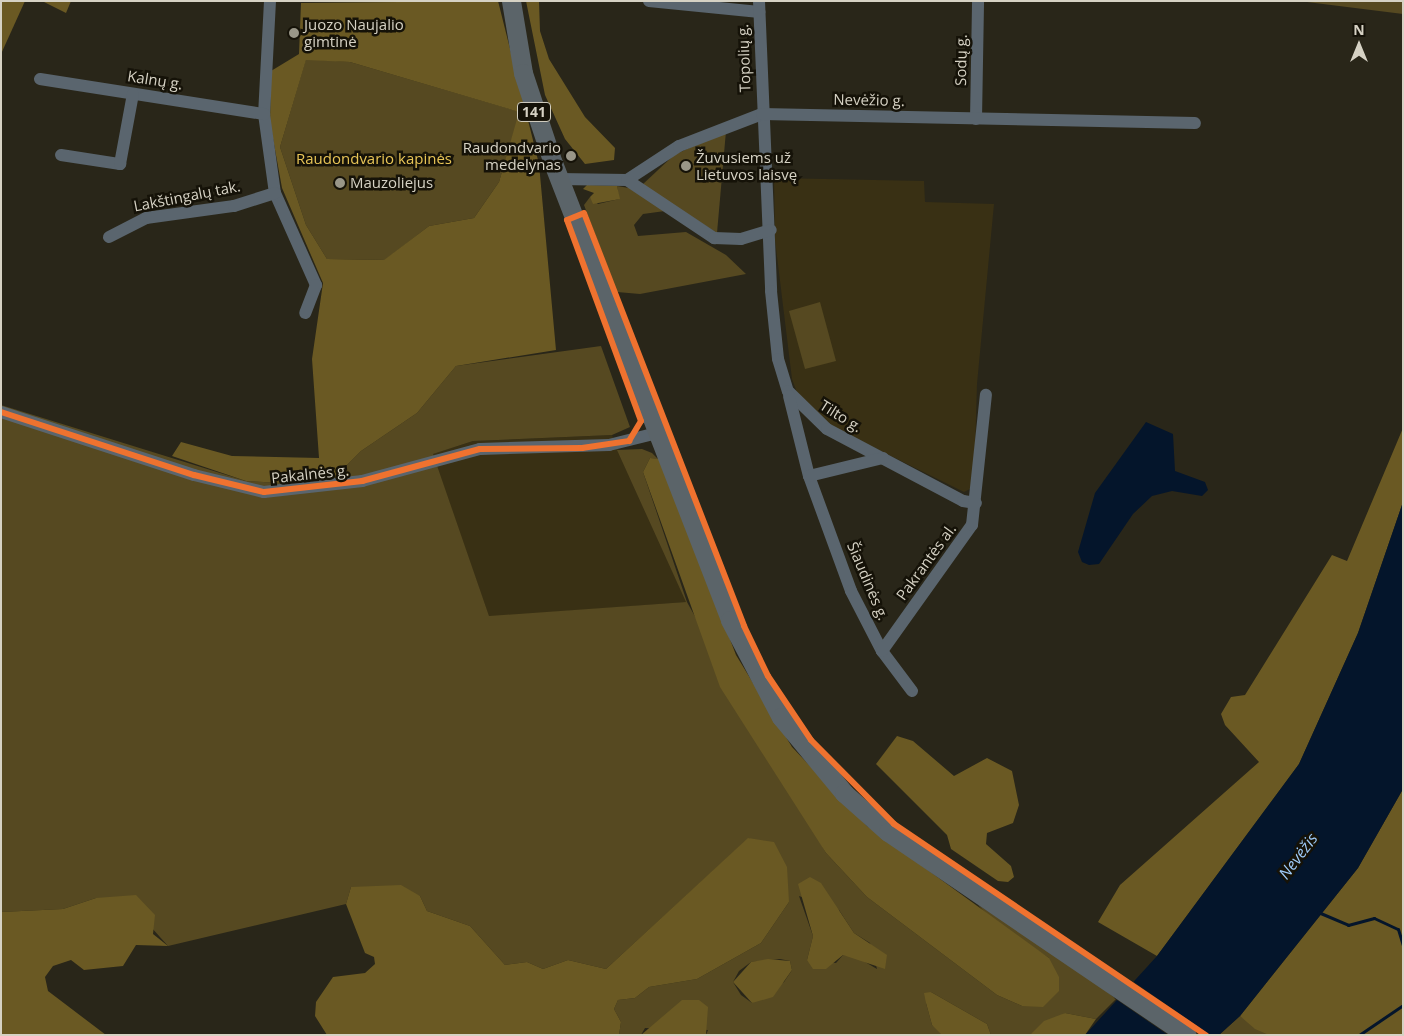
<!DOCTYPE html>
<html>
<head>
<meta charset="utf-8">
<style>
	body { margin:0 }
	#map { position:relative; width:1404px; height:1036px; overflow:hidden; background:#292619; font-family:"Open Sans",sans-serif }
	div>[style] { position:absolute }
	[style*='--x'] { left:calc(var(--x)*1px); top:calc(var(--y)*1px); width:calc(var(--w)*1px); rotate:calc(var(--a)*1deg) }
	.built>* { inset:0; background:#393014 }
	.green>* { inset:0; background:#564921 }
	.forest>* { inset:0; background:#6a5923 }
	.water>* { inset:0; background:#04152b }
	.pier>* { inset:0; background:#292619 }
	.stream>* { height:3px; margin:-1.5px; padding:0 1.5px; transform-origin:1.5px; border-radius:1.5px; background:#04152b }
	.street>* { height:12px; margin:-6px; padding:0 6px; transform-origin:6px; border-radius:6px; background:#5a656e }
	.primary>* { height:19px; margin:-9.5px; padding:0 9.5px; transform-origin:9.5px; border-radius:9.5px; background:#5b6469 }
	.cycleway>* { height:6px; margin:-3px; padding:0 3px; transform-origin:3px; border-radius:3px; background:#ef722f }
	.dots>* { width:14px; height:14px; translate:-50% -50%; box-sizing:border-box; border:2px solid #151208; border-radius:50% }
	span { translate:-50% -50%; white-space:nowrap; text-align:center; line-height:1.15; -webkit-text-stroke:5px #151208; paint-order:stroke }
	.shield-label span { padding:1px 4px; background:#151208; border:1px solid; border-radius:4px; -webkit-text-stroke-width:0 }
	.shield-label { font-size:14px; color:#d6d2c4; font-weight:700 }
	.poi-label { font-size:15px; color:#d6d2c4 }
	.left { translate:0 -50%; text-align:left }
	.right { translate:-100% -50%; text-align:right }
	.street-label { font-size:15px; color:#d6d2c4 }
	.park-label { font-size:15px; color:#e8c557 }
	.water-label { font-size:16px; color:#9ecaf8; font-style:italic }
	.frame { position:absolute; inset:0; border:2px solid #d6d2c4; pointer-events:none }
	.north { position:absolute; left:1334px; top:20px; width:50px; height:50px; -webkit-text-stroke:4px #151208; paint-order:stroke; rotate:0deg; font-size:14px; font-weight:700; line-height:20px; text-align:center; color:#d6d2c4 }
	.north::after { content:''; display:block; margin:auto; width:18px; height:22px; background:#d6d2c4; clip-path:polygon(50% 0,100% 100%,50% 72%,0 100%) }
</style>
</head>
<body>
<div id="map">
	<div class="built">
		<i style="clip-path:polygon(774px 178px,924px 181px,925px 202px,994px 204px,977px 384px,974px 487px,964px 492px,828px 425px,798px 395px,792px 379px,775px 240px)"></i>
		<i style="clip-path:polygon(612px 435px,687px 602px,489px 617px,432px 454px,473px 441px)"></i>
	</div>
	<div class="green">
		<i style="clip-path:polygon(1299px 1px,1403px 1px,1403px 14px)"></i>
		<i style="clip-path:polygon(306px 59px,350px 62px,520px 112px,499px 182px,474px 218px,429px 226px,385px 260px,327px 259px,306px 225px,280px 147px)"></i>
		<i style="clip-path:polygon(726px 131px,717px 233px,642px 185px,674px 155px)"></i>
		<i style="clip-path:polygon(617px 186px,629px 188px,665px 211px,643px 214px,634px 225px,638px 236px,686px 232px,726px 255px,746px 274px,640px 294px,617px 292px,584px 205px,590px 197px,598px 204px,619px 199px)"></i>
		<i style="clip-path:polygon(820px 302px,836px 361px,805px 369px,789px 311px)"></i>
		<i style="clip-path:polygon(evenodd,601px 346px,630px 427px,612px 435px,473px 441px,433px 454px,489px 616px,686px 602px,617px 450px,642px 449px,652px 453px,658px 459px,650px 458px,643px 472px,687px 602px,826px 853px,867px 897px,997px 995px,1022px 1006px,1049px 958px,994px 922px,978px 905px,1072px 964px,1116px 999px,1096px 1019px,1065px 1013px,1030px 1035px,991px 1035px,987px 1024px,931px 992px,926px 1003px,932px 1025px,948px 1035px,706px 1035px,708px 1030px,645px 1028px,641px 1035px,619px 1035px,621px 1022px,614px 1009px,618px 1000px,635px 998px,649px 987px,697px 979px,761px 943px,789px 902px,749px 838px,606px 969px,568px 960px,543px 969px,527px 962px,505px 965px,470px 926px,427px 911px,420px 896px,365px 887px,351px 887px,346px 904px,168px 946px,151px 927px,96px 898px,63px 909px,1px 912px,1px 405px,246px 481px,282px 483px,337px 475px,361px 451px,417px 413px,456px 366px,601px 346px,799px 896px,839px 910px,854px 933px,870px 943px,877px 969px,855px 956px,843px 955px,836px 963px,807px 960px,813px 936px,799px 896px,601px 346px,780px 959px,790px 961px,792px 970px,784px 982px,752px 1003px,741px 995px,733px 982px,739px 971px,751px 962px,780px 959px)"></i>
		<i style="clip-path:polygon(1240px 1016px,1269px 1034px,1284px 1031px,1292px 1035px,1219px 1035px)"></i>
	</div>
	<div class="forest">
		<i style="clip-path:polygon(1px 1px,25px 1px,1px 54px)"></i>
		<i style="clip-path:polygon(42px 1px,71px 1px,66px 13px)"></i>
		<i style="clip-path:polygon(evenodd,498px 1px,539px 164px,556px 350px,456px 366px,417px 413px,361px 451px,337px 475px,282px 483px,246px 481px,172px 456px,181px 442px,232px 456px,319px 458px,312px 359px,323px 283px,282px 188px,270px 122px,271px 71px,299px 54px,301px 3px,498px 1px,306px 60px,350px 62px,519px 112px,499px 182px,474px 218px,429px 226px,384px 260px,327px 259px,306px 225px,280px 147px,306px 60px)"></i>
		<i style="clip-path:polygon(526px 1px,539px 1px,540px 31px,549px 59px,585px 117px,615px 148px,614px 160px,585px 164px,565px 139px,545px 95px)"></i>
		<i style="clip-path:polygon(587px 185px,617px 186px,620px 199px,593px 204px,590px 197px,594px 193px,583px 189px)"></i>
		<i style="clip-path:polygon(1403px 428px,1403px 502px,1358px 633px,1299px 764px,1157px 956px,1098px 922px,1120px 885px,1259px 762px,1225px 725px,1221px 714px,1231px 697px,1245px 695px,1332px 555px,1347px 561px)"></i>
		<i style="clip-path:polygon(650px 458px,661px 459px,736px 655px,792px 747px,867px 826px,1049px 958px,1059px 977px,1059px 991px,1043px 1007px,1022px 1006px,997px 995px,867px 897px,826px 853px,720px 687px,643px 472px)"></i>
		<i style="clip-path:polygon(897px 736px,913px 741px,954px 776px,987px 758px,1012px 771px,1019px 805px,1013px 823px,987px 833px,986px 844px,1011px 866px,1014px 877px,1008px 882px,998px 881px,951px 849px,947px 835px,876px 764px)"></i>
		<i style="clip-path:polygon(1403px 789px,1403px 1035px,1269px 1035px,1255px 1029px,1240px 1016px,1358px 868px)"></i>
		<i style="clip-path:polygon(748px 838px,774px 842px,787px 867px,789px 902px,761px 943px,697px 979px,649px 987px,635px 998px,618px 1000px,614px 1009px,621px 1022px,619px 1035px,327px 1035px,315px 1016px,316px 1002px,333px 977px,365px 973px,375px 964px,374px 957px,365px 953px,346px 904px,351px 887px,401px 885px,420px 896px,427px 911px,470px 926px,505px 965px,527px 962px,543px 969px,568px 960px,606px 969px)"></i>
		<i style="clip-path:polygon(810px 877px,821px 883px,854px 933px,887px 955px,885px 969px,843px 955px,826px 969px,813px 969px,807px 960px,813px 936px,798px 884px)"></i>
		<i style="clip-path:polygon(136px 895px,155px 915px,153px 934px,168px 946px,136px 945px,123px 966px,84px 970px,71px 960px,53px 966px,45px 977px,48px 991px,106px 1035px,1px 1035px,1px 912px,63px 909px,96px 898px)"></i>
		<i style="clip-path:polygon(768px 959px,790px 961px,792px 970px,773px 997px,752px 1003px,733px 982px,751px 962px)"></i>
		<i style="clip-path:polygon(931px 992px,987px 1024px,991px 1035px,941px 1034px,932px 1025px,926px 1003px,924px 993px)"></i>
		<i style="clip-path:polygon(682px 1000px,699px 1000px,708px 1007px,706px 1035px,641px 1035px)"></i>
		<i style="clip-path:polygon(1065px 1013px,1096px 1019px,1085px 1035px,1030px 1035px,1044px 1021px)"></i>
	</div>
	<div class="water">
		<i style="clip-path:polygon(1146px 422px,1173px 434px,1175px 471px,1205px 482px,1208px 490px,1202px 496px,1172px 491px,1152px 496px,1133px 514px,1099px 564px,1089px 565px,1082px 562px,1078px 552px,1095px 493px)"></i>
		<i style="clip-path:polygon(1403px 502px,1403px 789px,1358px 868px,1240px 1016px,1219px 1035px,1085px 1035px,1157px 956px,1299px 764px,1358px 633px)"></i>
	</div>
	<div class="pier">
		<i style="clip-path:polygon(1131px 980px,1210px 1035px,1168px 1035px,1114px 998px)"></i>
	</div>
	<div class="stream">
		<i style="--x:1318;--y:912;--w:33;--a:23"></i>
		<i style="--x:1348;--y:925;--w:27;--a:-15"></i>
		<i style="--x:1374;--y:918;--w:26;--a:25"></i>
		<i style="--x:1398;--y:929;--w:17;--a:73"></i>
		<i style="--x:1359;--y:1035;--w:53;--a:-34.3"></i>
	</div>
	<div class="street">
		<i style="--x:270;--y:1;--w:113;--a:93"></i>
		<i style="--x:264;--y:114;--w:80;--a:82.1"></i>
		<i style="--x:275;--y:193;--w:101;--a:66"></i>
		<i style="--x:316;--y:285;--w:30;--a:111"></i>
		<i style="--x:649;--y:1;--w:111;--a:5.7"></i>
		<i style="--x:759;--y:1;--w:290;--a:87.6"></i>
		<i style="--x:771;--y:291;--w:68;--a:84.1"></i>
		<i style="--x:778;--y:359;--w:34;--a:73"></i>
		<i style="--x:788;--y:391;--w:54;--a:44.3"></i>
		<i style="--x:827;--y:429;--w:154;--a:27.9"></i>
		<i style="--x:963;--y:501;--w:13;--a:9"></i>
		<i style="--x:40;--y:79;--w:227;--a:8.9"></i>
		<i style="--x:976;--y:119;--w:118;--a:-89"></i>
		<i style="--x:61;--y:155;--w:60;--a:8.7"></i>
		<i style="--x:120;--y:164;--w:71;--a:-79.5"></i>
		<i style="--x:559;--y:179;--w:68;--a:0.8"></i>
		<i style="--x:627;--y:180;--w:62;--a:-33.2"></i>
		<i style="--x:679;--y:146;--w:89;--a:-21.1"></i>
		<i style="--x:762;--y:114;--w:433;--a:1.2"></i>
		<i style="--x:627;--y:180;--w:105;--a:33.7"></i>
		<i style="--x:714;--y:238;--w:27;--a:2"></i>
		<i style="--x:741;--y:239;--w:31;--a:-17"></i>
		<i style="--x:109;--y:237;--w:42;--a:-27.2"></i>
		<i style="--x:146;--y:218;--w:89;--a:-7.8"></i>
		<i style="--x:234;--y:206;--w:43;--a:-17.6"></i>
		<i style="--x:789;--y:396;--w:82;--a:76"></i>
		<i style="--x:809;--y:476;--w:122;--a:69.9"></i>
		<i style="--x:851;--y:591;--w:68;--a:62.7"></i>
		<i style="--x:882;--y:651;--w:50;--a:53.1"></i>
		<i style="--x:1;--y:412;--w:203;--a:18.1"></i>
		<i style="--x:194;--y:475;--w:72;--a:13.7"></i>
		<i style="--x:264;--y:492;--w:99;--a:-6.4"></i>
		<i style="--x:362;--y:481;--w:122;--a:-15.2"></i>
		<i style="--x:480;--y:449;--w:129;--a:-1.8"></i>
		<i style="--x:609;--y:445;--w:49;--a:-14"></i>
		<i style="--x:809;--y:476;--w:76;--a:-13.7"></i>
		<i style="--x:882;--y:651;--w:155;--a:-54.5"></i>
		<i style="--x:972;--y:525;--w:131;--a:-83.9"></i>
	</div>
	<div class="primary">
		<i style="--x:511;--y:1;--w:73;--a:80.5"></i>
		<i style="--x:523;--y:73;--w:95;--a:71.6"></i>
		<i style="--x:553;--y:163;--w:490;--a:68.8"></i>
		<i style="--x:730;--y:620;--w:110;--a:62.3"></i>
		<i style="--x:781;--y:717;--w:99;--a:50.3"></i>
		<i style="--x:844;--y:793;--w:59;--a:41.6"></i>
		<i style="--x:888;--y:832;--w:361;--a:34.2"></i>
	</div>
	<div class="cycleway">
		<i style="--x:1;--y:412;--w:203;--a:18.1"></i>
		<i style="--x:194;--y:475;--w:72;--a:13.7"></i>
		<i style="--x:264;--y:492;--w:99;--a:-6.4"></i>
		<i style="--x:362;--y:481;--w:122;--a:-15.2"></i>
		<i style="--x:480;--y:449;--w:102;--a:-0.6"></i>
		<i style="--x:582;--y:448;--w:48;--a:-8.5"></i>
		<i style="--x:629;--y:441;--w:23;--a:-59"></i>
		<i style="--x:641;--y:421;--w:214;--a:-110.2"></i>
		<i style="--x:567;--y:220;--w:18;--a:-22"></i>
		<i style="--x:584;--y:213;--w:443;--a:68.8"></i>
		<i style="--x:744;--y:626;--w:55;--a:64.4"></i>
		<i style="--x:768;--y:676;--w:77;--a:56.1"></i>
		<i style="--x:811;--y:740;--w:118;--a:45.3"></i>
		<i style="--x:894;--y:824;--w:377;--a:34.1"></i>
	</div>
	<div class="dots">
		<i style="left:294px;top:33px;background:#999688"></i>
		<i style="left:571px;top:156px;background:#999688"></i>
		<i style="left:686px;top:166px;background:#999688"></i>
		<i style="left:340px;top:183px;background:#999688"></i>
	</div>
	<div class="shield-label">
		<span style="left:534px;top:112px">141</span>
	</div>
	<div class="poi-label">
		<span class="left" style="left:304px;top:33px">Juozo Naujalio<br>gimtinė</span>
		<span class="right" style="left:561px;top:156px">Raudondvario<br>medelynas</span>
		<span class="left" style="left:696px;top:166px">Žuvusiems už<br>Lietuvos laisvę</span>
		<span class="left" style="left:350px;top:183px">Mauzoliejus</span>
	</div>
	<div class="street-label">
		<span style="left:744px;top:58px;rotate:-92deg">Topolių g.</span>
		<span style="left:961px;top:60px;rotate:-89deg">Sodų g.</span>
		<span style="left:155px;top:80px;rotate:9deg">Kalnų g.</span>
		<span style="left:869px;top:100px;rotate:1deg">Nevėžio g.</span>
		<span style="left:187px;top:196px;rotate:-11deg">Lakštingalų tak.</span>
		<span style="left:841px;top:416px;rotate:32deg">Tilto g.</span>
		<span style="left:310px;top:474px;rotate:-6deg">Pakalnės g.</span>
		<span style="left:926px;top:562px;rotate:-54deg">Pakrantės al.</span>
		<span style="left:868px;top:581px;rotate:67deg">Šiaudinės g.</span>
	</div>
	<div class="park-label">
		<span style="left:374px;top:159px">Raudondvario kapinės</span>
	</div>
	<div class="water-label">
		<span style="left:1298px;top:856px;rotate:-53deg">Nevėžis</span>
	</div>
	<div class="frame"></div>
	<div class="north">N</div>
</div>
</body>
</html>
